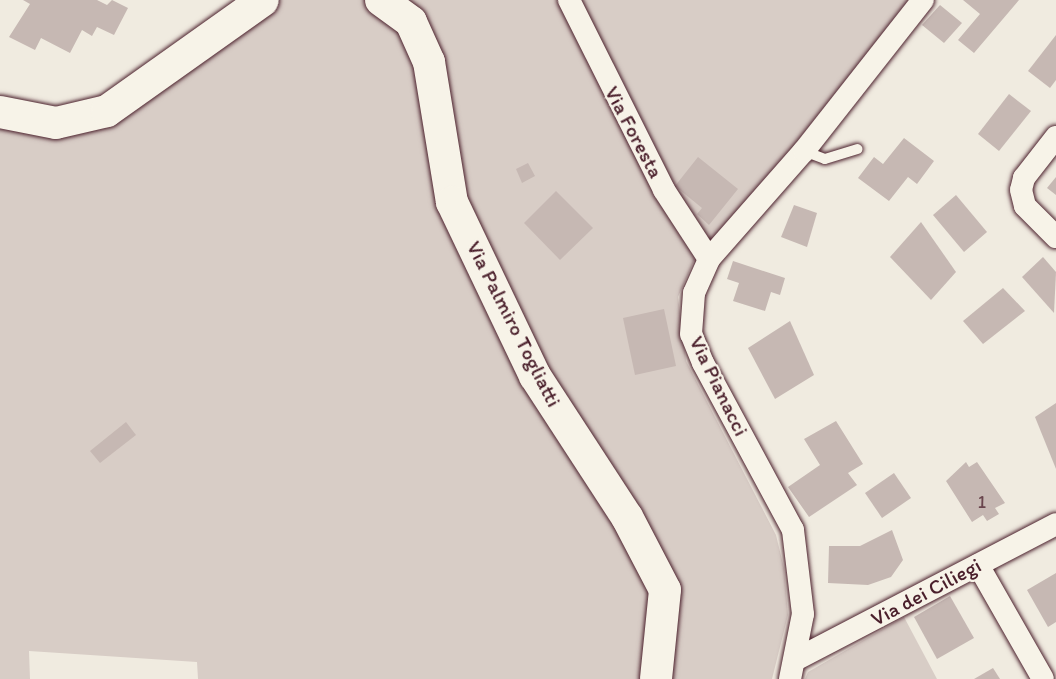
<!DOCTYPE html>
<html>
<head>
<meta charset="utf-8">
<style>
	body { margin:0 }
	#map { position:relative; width:1056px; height:679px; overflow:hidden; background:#f0ebe0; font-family:Itim,sans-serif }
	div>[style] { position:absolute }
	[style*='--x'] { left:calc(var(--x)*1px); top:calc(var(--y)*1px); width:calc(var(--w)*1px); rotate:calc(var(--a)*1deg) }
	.green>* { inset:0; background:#d8cdc6 }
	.building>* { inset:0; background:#c6b8b3 }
	.roads { filter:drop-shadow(0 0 2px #4a1f2b) drop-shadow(0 0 2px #4a1f2b) }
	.lane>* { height:10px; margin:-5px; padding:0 5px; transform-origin:5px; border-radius:5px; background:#f7f3e8 }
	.street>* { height:22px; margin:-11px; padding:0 11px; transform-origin:11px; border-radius:11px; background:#f7f3e8 }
	.secondary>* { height:32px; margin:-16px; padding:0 16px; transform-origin:16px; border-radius:16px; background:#f7f3e8 }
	span { translate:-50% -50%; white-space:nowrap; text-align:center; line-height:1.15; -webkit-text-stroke:4.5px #f7f3e8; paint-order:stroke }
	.number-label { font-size:18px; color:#69454d }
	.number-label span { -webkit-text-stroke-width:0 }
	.street-label { font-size:21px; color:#4a1f2b }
</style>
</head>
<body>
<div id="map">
	<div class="green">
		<i style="clip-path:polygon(272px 0,910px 0,795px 144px,695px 258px,678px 297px,686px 361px,776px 535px,784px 568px,788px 615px,772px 679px,198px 679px,197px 662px,29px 651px,30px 679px,0 679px,0 116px,56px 128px)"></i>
		<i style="clip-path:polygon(904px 617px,937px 679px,805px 679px,808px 672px)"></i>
	</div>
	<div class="building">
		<i style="clip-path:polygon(23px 0,97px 0,107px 5px,112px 0,128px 8px,114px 35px,97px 27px,92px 36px,82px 30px,70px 53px,41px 38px,35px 50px,9px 37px,30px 4px)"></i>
		<i style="clip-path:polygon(963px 0,1019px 0,974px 53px,958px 40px,980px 14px)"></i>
		<i style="clip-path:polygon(940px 5px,962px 23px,944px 43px,922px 25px)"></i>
		<i style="clip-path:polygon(1056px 35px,1056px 80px,1050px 88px,1028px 71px)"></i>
		<i style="clip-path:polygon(1009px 94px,1031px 111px,999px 151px,978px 134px)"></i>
		<i style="clip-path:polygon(904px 138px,934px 161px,917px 184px,908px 177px,889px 201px,858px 178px,874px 157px,883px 164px)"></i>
		<i style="clip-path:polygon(698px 157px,738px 189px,709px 225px,697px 214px,702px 208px,675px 186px)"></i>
		<i style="clip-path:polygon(528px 163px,535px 176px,522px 183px,516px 169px)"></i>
		<i style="clip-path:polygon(1056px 177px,1056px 195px,1047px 188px)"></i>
		<i style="clip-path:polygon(556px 191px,593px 228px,560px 260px,524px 223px)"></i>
		<i style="clip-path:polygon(956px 195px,987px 232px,964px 252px,933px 215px)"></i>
		<i style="clip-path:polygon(794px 205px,817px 213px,807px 247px,781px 237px)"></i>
		<i style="clip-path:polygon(921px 222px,956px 272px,931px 300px,890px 257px)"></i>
		<i style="clip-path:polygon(1043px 257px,1056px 272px,1054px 313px,1022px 277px)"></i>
		<i style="clip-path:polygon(733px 261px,785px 278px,780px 295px,771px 292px,765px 311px,733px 301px,739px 283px,727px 279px)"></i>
		<i style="clip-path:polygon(1003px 288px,1025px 311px,983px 344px,963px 321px)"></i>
		<i style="clip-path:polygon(664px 309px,676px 366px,635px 375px,623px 318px)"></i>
		<i style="clip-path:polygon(790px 321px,814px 375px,775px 399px,748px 348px)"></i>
		<i style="clip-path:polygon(1056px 403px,1056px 469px,1035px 417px)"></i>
		<i style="clip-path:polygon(836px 421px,863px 464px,848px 473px,857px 485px,809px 517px,788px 487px,820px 465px,804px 439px)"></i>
		<i style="clip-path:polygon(126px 422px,136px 435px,100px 463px,90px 451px)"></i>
		<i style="clip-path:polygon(966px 462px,969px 467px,977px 462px,1005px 503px,995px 508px,999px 514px,987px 521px,983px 515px,972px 522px,946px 481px)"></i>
		<i style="clip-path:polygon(894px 473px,911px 498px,882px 518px,865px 493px)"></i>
		<i style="clip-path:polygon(892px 530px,903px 560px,891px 577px,868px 585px,828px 583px,829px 546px,860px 546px)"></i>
		<i style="clip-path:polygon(1056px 573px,1056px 622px,1048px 627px,1027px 590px)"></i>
		<i style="clip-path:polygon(950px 596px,974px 638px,937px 659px,914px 617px)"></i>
		<i style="clip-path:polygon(993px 668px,1000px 679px,974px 679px)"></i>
	</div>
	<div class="roads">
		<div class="lane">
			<i style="--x:804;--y:151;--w:22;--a:21"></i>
			<i style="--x:825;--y:159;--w:34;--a:-17"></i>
		</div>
		<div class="street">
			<i style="--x:569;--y:0;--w:212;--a:63.4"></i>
			<i style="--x:664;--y:190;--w:82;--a:56.9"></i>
			<i style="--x:1056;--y:137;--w:52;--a:128"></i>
			<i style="--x:1024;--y:178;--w:12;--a:104"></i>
			<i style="--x:1021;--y:190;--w:16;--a:76"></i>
			<i style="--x:1025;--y:206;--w:44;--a:45"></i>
			<i style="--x:978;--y:565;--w:131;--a:60.3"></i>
			<i style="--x:795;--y:660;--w:294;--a:-27.5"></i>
			<i style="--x:790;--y:679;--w:66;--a:-78.7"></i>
			<i style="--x:803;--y:614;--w:85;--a:-96.8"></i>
			<i style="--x:793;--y:530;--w:190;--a:-118.3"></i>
			<i style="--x:703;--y:363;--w:31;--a:-112"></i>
			<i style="--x:691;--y:334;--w:41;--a:-85.8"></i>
			<i style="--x:694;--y:293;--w:37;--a:-66"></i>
			<i style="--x:709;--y:259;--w:144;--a:-48.7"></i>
			<i style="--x:804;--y:151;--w:192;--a:-51.8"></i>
		</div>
		<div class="secondary">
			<i style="--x:381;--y:0;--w:37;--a:36"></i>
			<i style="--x:411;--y:22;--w:44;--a:65.8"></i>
			<i style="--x:429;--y:62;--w:142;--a:80.7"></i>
			<i style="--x:452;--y:202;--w:193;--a:64.5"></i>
			<i style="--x:535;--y:376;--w:168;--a:56.9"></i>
			<i style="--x:627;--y:517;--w:82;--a:62.5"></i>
			<i style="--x:665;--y:590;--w:89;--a:95.8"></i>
			<i style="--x:0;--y:112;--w:57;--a:11.1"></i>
			<i style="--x:56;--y:123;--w:52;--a:-13.2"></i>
			<i style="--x:107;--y:111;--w:191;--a:-35.4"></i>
		</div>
	</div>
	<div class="number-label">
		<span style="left:982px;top:502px">1</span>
	</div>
	<div class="street-label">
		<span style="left:634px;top:132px;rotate:62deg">Via Foresta</span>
		<span style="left:514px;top:324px;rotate:63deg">Via Palmiro Togliatti</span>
		<span style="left:719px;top:386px;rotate:64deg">Via Pianacci</span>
		<span style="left:926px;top:592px;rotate:-28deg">Via dei Ciliegi</span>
	</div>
</div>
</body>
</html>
